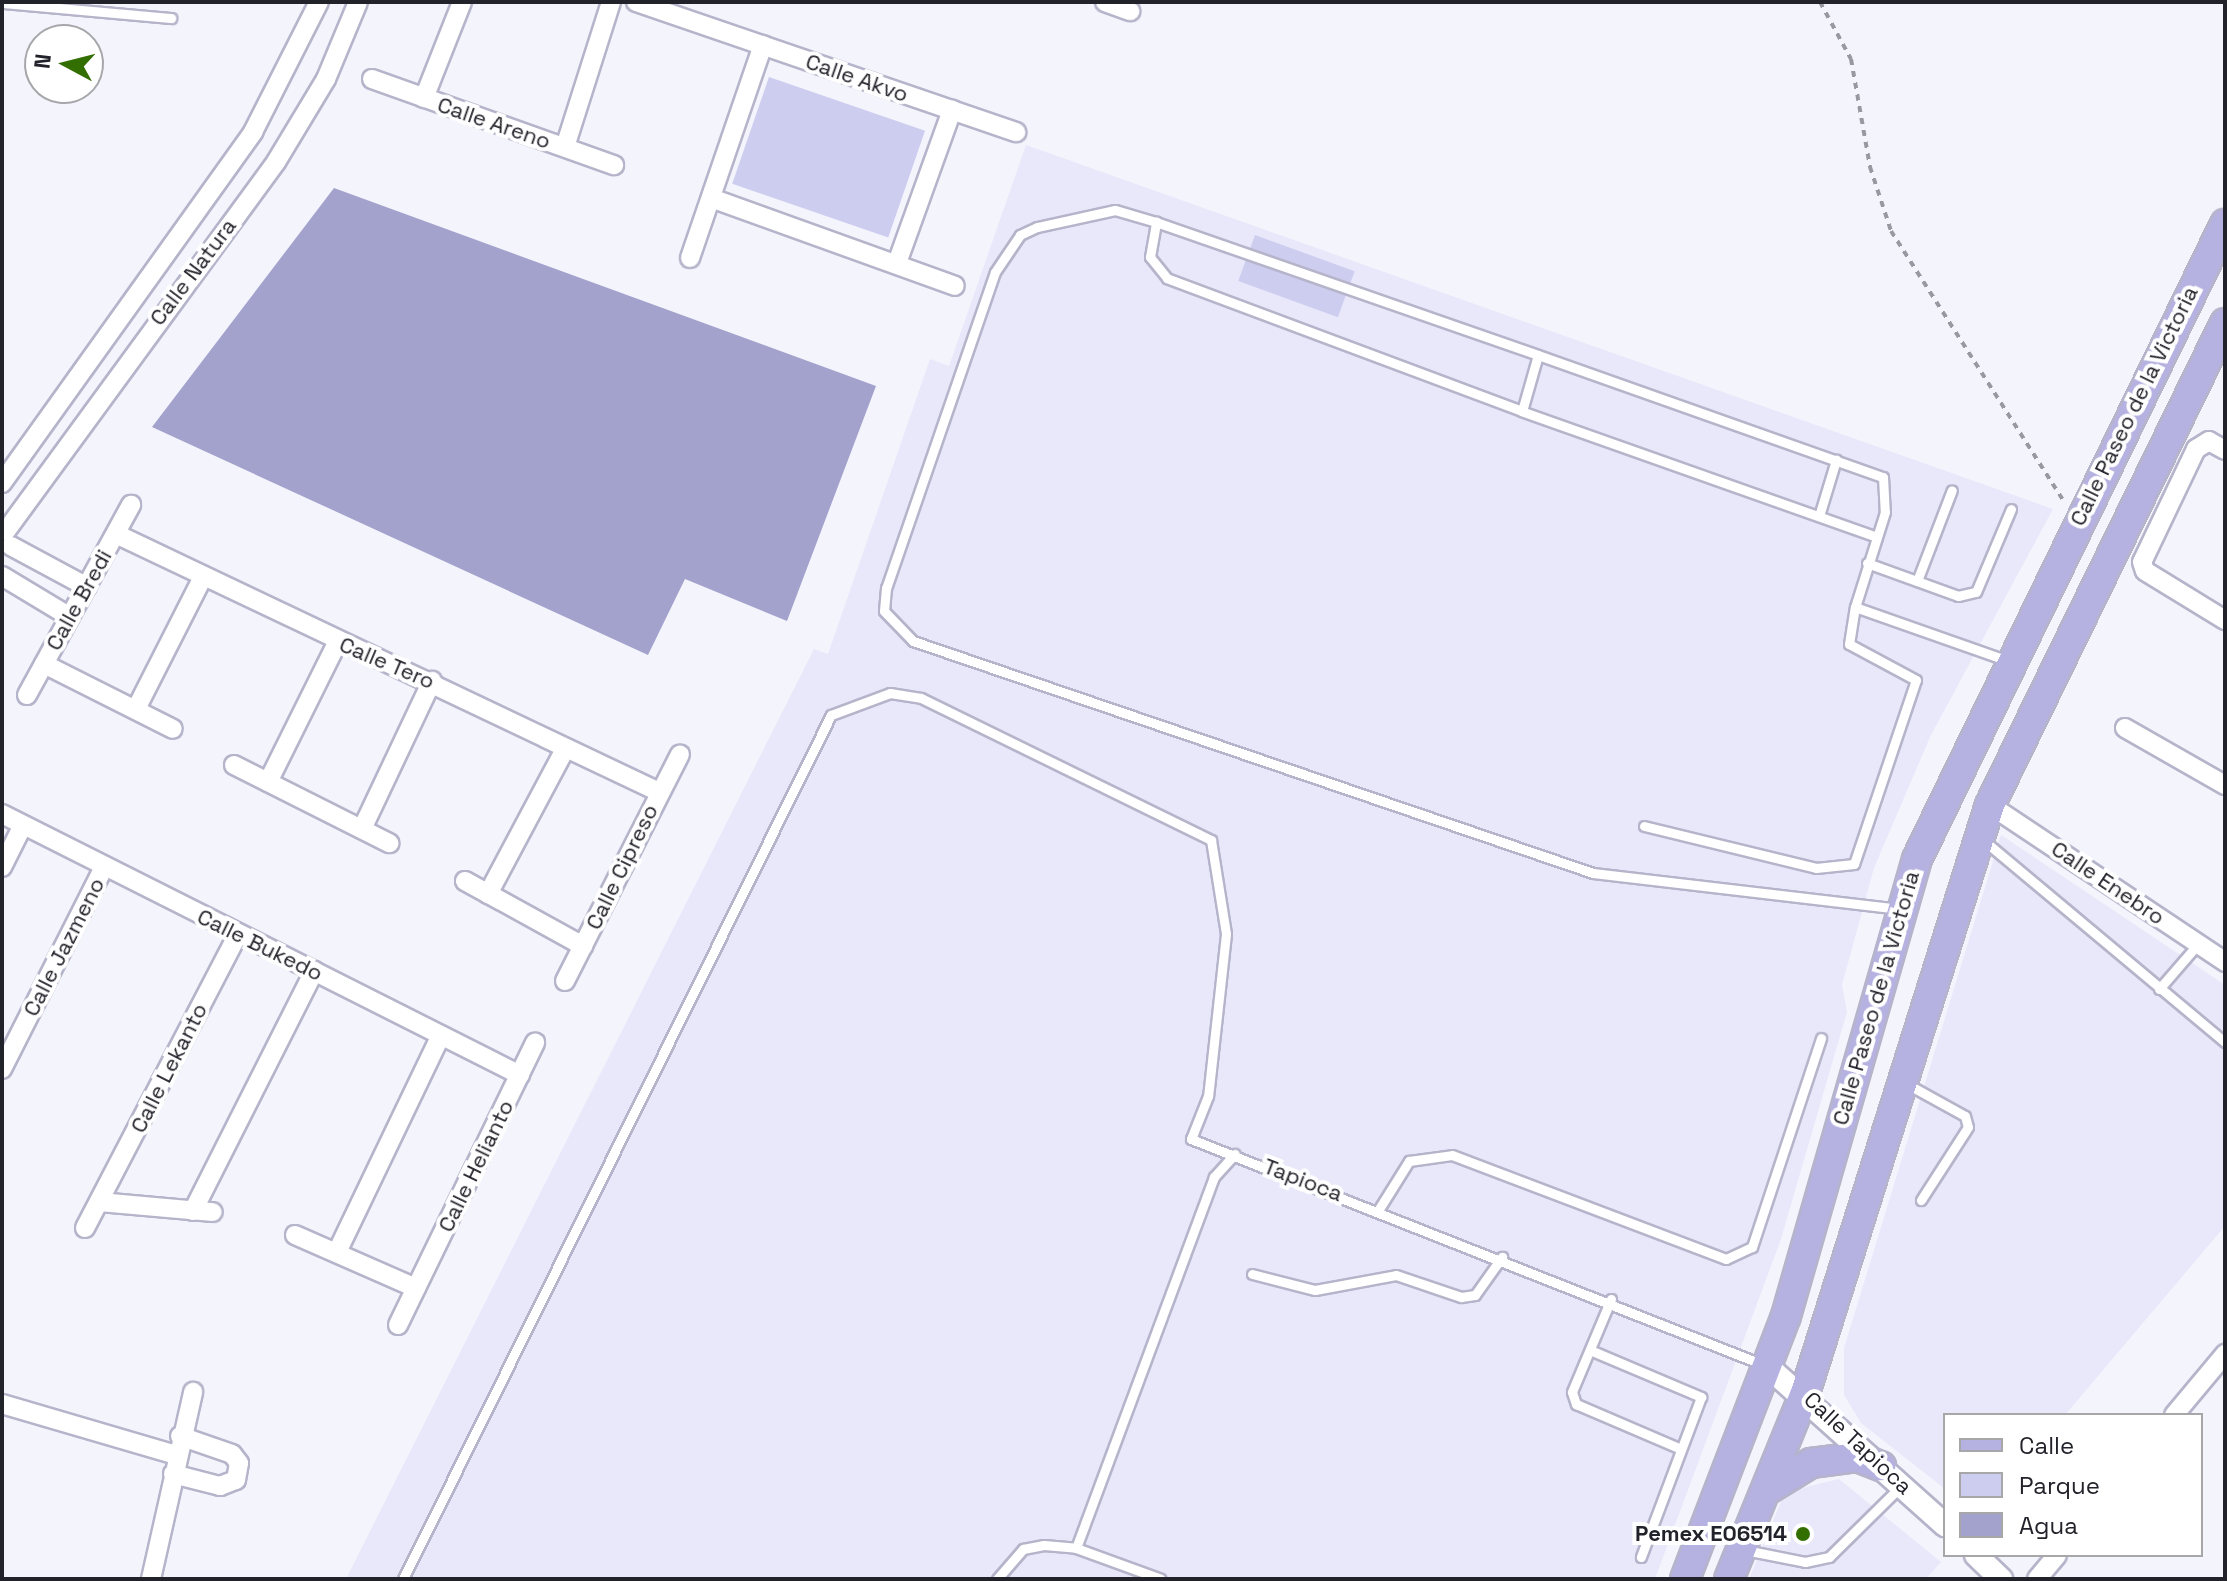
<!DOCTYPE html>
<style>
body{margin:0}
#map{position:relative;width:2227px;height:1581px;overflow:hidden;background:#f4f4fd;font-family:"Space Grotesk",sans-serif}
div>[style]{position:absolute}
.built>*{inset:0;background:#e8e8fa}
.green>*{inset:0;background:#cdcdef;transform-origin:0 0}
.water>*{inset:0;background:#a3a2cc}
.path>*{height:4px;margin-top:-2px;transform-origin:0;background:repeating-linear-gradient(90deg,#9898a1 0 6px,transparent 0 12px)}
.roads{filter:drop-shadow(2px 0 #b5b4ca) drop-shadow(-2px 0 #b5b4ca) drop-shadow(0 2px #b5b4ca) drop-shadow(0 -2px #b5b4ca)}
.service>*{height:9px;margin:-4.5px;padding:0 4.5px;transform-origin:4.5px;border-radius:4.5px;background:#fff}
.minor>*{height:18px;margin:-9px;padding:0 9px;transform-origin:9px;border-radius:9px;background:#fff}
.tertiary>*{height:22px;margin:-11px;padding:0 11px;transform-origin:11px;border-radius:11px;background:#fff}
.primary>*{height:28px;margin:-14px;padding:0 14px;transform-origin:14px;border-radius:14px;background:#b5b1e0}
.dots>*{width:22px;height:22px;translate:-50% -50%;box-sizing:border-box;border:4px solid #fff;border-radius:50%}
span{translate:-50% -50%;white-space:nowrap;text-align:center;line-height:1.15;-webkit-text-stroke:8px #fff;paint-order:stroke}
.street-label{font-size:22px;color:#22222a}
.poi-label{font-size:22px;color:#22222a;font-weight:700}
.right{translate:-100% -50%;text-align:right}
.frame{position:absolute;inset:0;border:4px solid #22222a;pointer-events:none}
.legend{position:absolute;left:1943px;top:1413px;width:260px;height:144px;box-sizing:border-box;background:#fff;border:2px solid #a7a7aa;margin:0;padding:10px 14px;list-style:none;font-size:24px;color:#22222a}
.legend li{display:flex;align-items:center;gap:16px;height:40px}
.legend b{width:40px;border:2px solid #a7a7aa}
.north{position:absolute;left:24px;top:24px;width:80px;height:80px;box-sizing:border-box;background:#fff;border:2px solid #a7a7aa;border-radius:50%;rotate:277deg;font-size:22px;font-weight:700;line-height:32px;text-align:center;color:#22222a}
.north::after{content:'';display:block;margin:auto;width:28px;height:36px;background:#326e00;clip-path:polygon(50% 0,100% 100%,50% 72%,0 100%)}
</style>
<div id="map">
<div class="built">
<div style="clip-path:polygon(1026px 145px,2053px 509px,1931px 735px,1874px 868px,1842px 985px,1847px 1012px,1781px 1239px,1655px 1579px,346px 1579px,814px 649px,828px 654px,930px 359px,949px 366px)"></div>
<div style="clip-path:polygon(2001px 835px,2225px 985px,2225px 1226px,2065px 1415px,1945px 1415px,1945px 1489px,1861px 1423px,1844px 1395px,1844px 1348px)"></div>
<div style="clip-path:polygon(1839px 1479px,1941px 1562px,1926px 1579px,1749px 1579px,1785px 1492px)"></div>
</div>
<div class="green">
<div style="left:769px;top:77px;width:165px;height:113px;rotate:19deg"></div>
<div style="left:1255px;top:235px;width:106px;height:49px;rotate:20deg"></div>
</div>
<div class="water">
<div style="clip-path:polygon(334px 188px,876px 386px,787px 621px,685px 579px,648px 655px,152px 427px)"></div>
</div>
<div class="path">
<div style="left:1820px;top:2px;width:65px;rotate:61.5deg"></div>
<div style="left:1851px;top:59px;width:110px;rotate:80deg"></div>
<div style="left:1870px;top:167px;width:67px;rotate:71.8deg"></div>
<div style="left:1891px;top:231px;width:322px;rotate:57.4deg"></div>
</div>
<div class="roads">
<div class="service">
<div style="left:2px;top:3px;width:170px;rotate:5.1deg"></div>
<div style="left:1156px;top:222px;width:404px;rotate:19.2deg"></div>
<div style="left:1522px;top:411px;width:379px;rotate:-159.5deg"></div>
<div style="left:1167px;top:278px;width:27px;rotate:-129deg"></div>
<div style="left:1150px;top:257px;width:36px;rotate:-80deg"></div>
<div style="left:1156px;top:222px;width:43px;rotate:-163.7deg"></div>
<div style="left:1115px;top:210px;width:80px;rotate:167.7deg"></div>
<div style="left:1037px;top:227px;width:19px;rotate:155deg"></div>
<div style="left:1020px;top:235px;width:45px;rotate:124deg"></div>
<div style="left:995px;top:272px;width:334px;rotate:109deg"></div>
<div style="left:886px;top:588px;width:23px;rotate:95deg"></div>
<div style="left:884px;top:611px;width:42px;rotate:46deg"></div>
<div style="left:913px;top:641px;width:718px;rotate:18.84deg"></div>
<div style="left:1593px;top:873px;width:307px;rotate:6.7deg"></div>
<div style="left:1819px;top:516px;width:59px;rotate:-73.1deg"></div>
<div style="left:1877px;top:537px;width:377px;rotate:-160.5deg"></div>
<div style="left:1522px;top:411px;width:58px;rotate:-74.1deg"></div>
<div style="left:1538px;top:355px;width:366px;rotate:19.5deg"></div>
<div style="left:1883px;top:477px;width:35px;rotate:87deg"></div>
<div style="left:1885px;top:512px;width:100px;rotate:107.5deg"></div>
<div style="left:1855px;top:607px;width:162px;rotate:19.4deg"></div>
<div style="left:1867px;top:563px;width:97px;rotate:19.9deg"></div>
<div style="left:1958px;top:596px;width:18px;rotate:-13deg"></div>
<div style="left:1976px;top:592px;width:90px;rotate:-67.1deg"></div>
<div style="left:1917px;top:581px;width:97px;rotate:-69deg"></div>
<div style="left:1644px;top:826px;width:177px;rotate:13.7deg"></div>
<div style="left:1816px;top:868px;width:38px;rotate:-6deg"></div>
<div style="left:1854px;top:864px;width:194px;rotate:-71.4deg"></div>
<div style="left:1916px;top:680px;width:76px;rotate:-151.8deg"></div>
<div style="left:1849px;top:644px;width:37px;rotate:-81deg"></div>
<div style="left:1982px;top:839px;width:317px;rotate:39.9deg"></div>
<div style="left:2159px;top:989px;width:60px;rotate:-49.1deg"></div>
<div style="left:1907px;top:1084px;width:66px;rotate:28.9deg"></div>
<div style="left:1965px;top:1116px;width:11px;rotate:75deg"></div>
<div style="left:1968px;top:1127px;width:87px;rotate:122.8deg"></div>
<div style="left:1379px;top:1209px;width:57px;rotate:-58deg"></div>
<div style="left:1409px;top:1161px;width:43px;rotate:-7.9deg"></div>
<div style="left:1452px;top:1155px;width:293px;rotate:20.8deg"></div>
<div style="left:1726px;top:1259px;width:29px;rotate:-25deg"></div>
<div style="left:1752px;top:1247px;width:220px;rotate:-71.7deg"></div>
<div style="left:1252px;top:1274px;width:65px;rotate:14.3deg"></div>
<div style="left:1315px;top:1290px;width:82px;rotate:-10.5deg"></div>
<div style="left:1396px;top:1275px;width:69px;rotate:18.7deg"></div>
<div style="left:1461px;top:1297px;width:14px;rotate:-8deg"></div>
<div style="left:1475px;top:1295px;width:47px;rotate:-54.6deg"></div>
<div style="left:1611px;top:1299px;width:101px;rotate:112.8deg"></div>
<div style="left:1572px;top:1392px;width:13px;rotate:72deg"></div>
<div style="left:1576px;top:1404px;width:114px;rotate:23.2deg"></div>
<div style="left:1590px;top:1350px;width:121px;rotate:22.9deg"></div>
<div style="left:1701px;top:1397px;width:171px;rotate:110.6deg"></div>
<div style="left:1076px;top:1548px;width:396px;rotate:-69.6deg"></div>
<div style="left:1214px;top:1177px;width:31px;rotate:-48deg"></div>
<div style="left:1745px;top:1550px;width:61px;rotate:11.3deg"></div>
<div style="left:1805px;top:1562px;width:25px;rotate:-12deg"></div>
<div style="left:1829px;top:1557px;width:100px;rotate:-44.6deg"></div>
<div style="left:403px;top:1579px;width:964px;rotate:-63.65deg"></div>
<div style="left:831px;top:715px;width:63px;rotate:-20.4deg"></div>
<div style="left:890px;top:693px;width:31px;rotate:9deg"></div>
<div style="left:921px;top:698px;width:323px;rotate:26.1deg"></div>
<div style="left:1211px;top:840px;width:95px;rotate:80.9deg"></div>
<div style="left:1226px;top:934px;width:163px;rotate:96.3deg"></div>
<div style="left:1208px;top:1096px;width:46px;rotate:111.6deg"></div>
<div style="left:1191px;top:1139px;width:616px;rotate:21.53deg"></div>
<div style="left:997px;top:1579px;width:40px;rotate:-49deg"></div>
<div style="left:1023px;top:1549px;width:21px;rotate:-11deg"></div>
<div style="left:1044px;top:1545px;width:32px;rotate:5deg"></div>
<div style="left:1076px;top:1548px;width:90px;rotate:20deg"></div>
</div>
<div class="minor">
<div style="left:636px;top:2px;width:402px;rotate:18.9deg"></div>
<div style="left:1105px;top:2px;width:27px;rotate:20deg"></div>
<div style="left:372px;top:79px;width:257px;rotate:19.6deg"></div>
<div style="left:424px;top:98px;width:103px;rotate:-68.4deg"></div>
<div style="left:565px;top:147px;width:152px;rotate:-72.4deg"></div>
<div style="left:711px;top:198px;width:259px;rotate:19.8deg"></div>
<div style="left:690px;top:258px;width:225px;rotate:-71.1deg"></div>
<div style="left:897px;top:263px;width:163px;rotate:-70.2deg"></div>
<div style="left:2225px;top:450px;width:18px;rotate:-151deg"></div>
<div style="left:2209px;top:441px;width:15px;rotate:148deg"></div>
<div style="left:2196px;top:449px;width:125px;rotate:115.5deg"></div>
<div style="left:2142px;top:562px;width:9px;rotate:72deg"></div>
<div style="left:2145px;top:571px;width:94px;rotate:31.5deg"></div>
<div style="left:2px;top:483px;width:432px;rotate:-54.4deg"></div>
<div style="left:253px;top:132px;width:146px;rotate:-63.1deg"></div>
<div style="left:6px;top:531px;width:457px;rotate:-53.8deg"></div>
<div style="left:276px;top:162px;width:97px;rotate:-58.9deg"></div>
<div style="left:326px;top:79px;width:83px;rotate:-67.4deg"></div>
<div style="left:116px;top:534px;width:601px;rotate:25.41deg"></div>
<div style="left:11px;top:546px;width:86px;rotate:28.3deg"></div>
<div style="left:2px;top:576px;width:79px;rotate:31.1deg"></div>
<div style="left:44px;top:664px;width:144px;rotate:26.7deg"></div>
<div style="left:27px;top:695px;width:217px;rotate:-61.3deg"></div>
<div style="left:136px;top:709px;width:148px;rotate:-63.1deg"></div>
<div style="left:2125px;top:728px;width:115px;rotate:29.7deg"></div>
<div style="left:234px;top:765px;width:174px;rotate:26.7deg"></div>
<div style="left:268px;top:782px;width:155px;rotate:-63.6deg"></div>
<div style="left:1990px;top:805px;width:283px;rotate:33.7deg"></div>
<div style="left:2px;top:814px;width:580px;rotate:26.74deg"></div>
<div style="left:362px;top:829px;width:164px;rotate:-64.7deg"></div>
<div style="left:2px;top:867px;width:47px;rotate:-63.4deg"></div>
<div style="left:465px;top:881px;width:135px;rotate:28.8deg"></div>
<div style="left:488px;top:894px;width:164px;rotate:-62deg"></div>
<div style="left:565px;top:981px;width:254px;rotate:-63.1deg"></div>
<div style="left:2px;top:1069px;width:226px;rotate:-63.2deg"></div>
<div style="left:100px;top:1202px;width:113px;rotate:5.1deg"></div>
<div style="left:193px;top:1211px;width:269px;rotate:-63.2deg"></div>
<div style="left:85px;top:1228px;width:331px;rotate:-62.5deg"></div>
<div style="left:295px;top:1235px;width:132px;rotate:23.7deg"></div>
<div style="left:338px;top:1250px;width:238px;rotate:-64.4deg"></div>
<div style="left:398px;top:1325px;width:314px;rotate:-64.1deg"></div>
<div style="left:2px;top:1404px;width:181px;rotate:16.3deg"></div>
<div style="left:2174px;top:1415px;width:80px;rotate:-50.1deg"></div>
<div style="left:173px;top:1474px;width:49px;rotate:14.3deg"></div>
<div style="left:220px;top:1486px;width:17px;rotate:-21deg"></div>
<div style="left:236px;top:1480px;width:17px;rotate:-80deg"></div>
<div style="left:239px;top:1463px;width:11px;rotate:-128deg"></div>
<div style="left:232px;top:1454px;width:55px;rotate:-160.9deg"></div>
<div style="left:151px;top:1579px;width:192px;rotate:-77.3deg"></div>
<div style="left:2037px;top:1579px;width:31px;rotate:-50deg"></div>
</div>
<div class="tertiary">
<div style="left:1767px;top:1366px;width:239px;rotate:41.8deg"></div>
<div style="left:1976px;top:1555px;width:35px;rotate:44deg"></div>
</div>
<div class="primary">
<div style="left:1767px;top:1490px;width:52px;rotate:-31.5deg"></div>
<div style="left:1811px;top:1463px;width:46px;rotate:-7.4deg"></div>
<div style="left:1857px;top:1457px;width:26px;rotate:21deg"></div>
<div style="left:1685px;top:1579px;width:282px;rotate:-69deg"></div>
<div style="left:1786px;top:1316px;width:475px;rotate:-74deg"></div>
<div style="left:1917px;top:859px;width:706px;rotate:-64.12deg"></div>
<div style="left:1729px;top:1579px;width:201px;rotate:-67.8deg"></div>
<div style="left:1805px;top:1393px;width:616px;rotate:-72.54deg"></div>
<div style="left:1990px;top:805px;width:536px;rotate:-64.01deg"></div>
</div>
</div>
<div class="dots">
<div style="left:1803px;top:1534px;background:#326e00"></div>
</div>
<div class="street-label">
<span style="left:857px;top:78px;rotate:19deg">Calle Akvo</span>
<span style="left:494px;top:123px;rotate:19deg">Calle Areno</span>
<span style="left:193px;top:272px;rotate:-53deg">Calle Natura</span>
<span style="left:2134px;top:406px;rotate:-64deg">Calle Paseo de la Victoria</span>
<span style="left:79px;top:600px;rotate:-61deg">Calle Bredi</span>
<span style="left:387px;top:663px;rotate:23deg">Calle Tero</span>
<span style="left:622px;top:867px;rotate:-64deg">Calle Cipreso</span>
<span style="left:2108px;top:883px;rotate:34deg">Calle Enebro</span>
<span style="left:260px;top:945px;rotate:26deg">Calle Bukedo</span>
<span style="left:64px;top:947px;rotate:-63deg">Calle Jazmeno</span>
<span style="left:1876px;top:998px;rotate:-74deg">Calle Paseo de la Victoria</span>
<span style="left:169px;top:1068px;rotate:-63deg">Calle Lekanto</span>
<span style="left:476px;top:1166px;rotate:-64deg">Calle Helianto</span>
<span style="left:1303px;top:1180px;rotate:21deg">Tapioca</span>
<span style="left:1858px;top:1443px;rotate:43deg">Calle Tapioca</span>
</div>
<div class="poi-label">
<span class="right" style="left:1787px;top:1534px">Pemex E06514</span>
</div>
<div class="frame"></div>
<ul class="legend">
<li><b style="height:10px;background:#b5b1e0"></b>Calle</li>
<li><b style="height:22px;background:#cdcdef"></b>Parque</li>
<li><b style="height:22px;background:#a3a2cc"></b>Agua</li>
</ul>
<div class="north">N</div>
</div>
